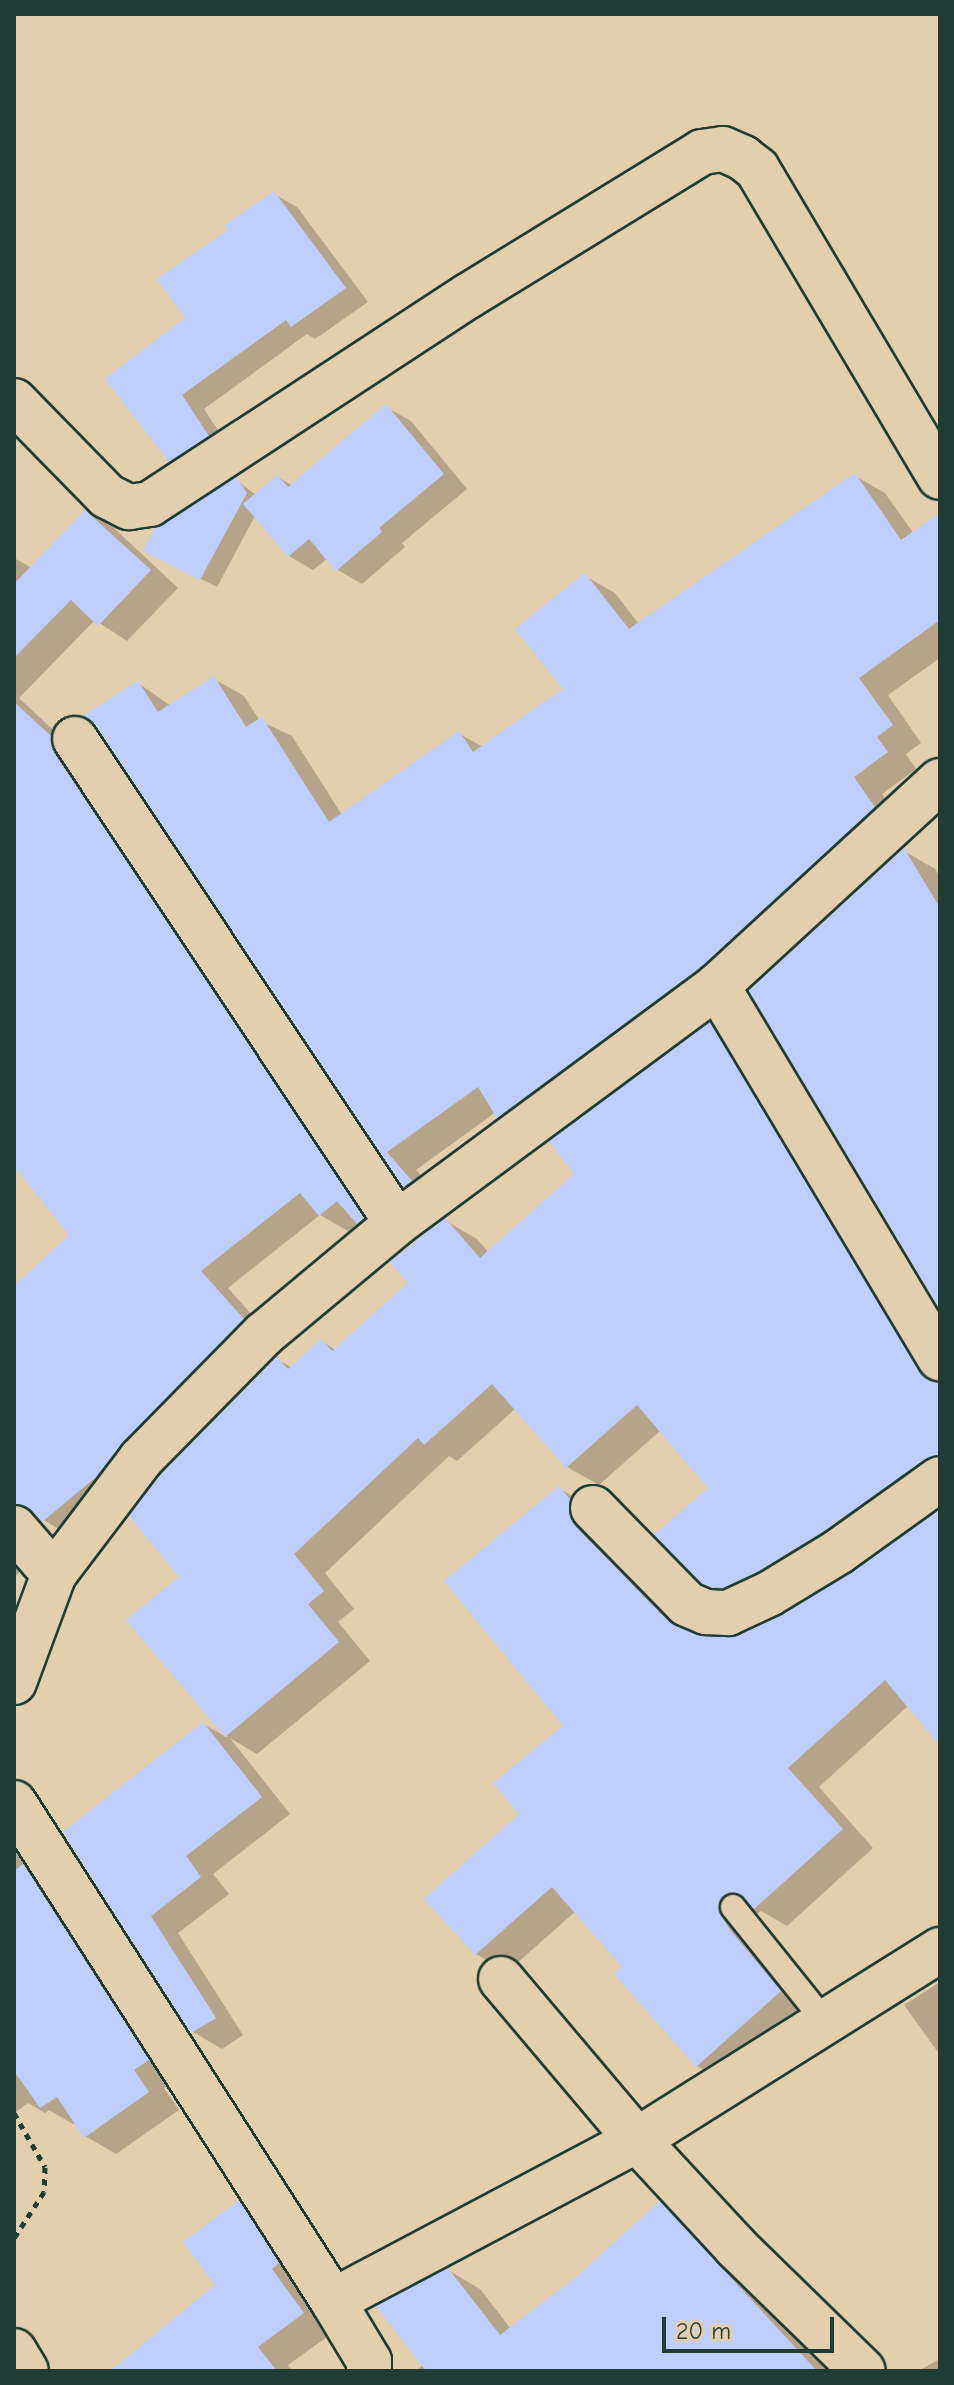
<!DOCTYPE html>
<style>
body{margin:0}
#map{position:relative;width:954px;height:2385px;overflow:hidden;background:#e3cead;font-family:"Comic Neue",sans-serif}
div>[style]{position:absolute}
.shadow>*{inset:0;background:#0003}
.building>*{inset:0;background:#becfff}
.path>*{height:5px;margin-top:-2.5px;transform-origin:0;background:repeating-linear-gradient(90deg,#1f3d34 0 6px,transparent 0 12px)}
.roads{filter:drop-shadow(2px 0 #1f3d34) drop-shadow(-2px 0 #1f3d34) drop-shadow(0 2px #1f3d34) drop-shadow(0 -2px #1f3d34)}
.lane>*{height:24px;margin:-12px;padding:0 12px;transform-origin:12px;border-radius:12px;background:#e3cead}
.street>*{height:44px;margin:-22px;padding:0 22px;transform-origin:22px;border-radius:22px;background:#e3cead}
span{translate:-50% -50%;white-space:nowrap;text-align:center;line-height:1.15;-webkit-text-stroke:6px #e3cead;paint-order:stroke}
.frame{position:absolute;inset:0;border:16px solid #1f3d34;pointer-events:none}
.scale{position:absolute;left:662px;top:2317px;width:172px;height:36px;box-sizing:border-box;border:4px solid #1f3d34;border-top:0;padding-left:10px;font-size:24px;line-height:28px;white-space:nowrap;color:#1f3d34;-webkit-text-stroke:6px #e3cead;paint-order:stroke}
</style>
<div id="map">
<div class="shadow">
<div style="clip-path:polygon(274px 194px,297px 207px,368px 302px,315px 339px,307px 334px,204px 409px,231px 450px,193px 474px,170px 460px,188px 319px,230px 231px)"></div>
<div style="clip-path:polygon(386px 407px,411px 421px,467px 489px,402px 543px,405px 547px,362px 584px,338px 570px,328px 558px,313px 570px,289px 556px,255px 516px,217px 587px,161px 559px,236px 480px,256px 495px,278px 477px,293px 486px)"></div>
<div style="clip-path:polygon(855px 476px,885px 493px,914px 534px,940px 515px,940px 658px,888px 695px,921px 743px,906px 754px,916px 769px,882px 794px,904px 825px,528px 1133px,496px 1112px,416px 1170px,441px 1198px,435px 1203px,405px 1186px,138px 683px,171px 706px,214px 679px,244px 696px,260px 721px,292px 736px,342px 815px,460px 734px,483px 747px,566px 690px,585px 576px,615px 593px,639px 624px)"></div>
<div style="clip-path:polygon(86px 512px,114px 528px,178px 588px,127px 641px,95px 620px,19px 698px,79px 754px,387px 1239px,359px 1223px,348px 1231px,320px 1215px,228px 1288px,271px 1336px,72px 1537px,42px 1519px,26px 1525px,27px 1566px,14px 1577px,14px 1289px,72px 1235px,14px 1163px,14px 558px,32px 568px)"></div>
<div style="clip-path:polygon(904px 851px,935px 869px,940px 877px,940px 1305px)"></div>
<div style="clip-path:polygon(710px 1025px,741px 1043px,940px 1375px,940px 1489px,735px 1600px,703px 1581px,711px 1488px,661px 1430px,599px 1485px,567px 1467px,516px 1408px,457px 1461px,449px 1456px,325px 1573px,354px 1609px,338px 1622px,370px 1661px,257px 1754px,230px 1738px,290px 1814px,213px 1874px,229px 1894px,178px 1933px,243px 2035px,222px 2049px,193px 2032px,65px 1833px,203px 1724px,228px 1738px,129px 1621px,182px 1578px,277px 1359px,292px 1368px,321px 1341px,336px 1350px,411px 1283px,446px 1221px,477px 1239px,489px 1253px,577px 1174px)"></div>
<div style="clip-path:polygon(560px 1489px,591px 1507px,606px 1546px,693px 1634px,704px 1639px,738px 1638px,783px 1617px,852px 1575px,940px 1512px,940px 1743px,909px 1705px,819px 1787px,873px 1848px,787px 1926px,761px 1911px,750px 1919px,811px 2010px,729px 2084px,697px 2066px,625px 1967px,576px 1911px,507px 1972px,476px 1954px,521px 1815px,565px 1727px)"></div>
<div style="clip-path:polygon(14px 1840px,179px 2078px,164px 2088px,179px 2110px,116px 2154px,85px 2136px,76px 2122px,73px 2124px,49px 2110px,45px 2113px,28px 2103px,14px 2113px)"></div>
<div style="clip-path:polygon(940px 1982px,940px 2055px,904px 2005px)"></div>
<div style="clip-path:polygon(239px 2203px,270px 2221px,334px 2332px,288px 2365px,293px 2371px,111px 2371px,218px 2285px)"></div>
<div style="clip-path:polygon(660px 2204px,691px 2222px,829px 2371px,416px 2371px,424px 2364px,448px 2270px,480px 2289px,511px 2329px,574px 2281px)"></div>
<div style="clip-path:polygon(940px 2359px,940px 2371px,918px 2371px)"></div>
</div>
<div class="building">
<div style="clip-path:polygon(274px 191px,346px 288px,291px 327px,286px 320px,182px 395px,209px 436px,169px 462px,105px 379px,185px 318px,157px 279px,228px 230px,224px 226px)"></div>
<div style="clip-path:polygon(386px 404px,444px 474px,379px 528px,382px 532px,336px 571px,309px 539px,288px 557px,243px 504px,277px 475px,288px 487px)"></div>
<div style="clip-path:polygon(855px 473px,901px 540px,940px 513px,940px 620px,859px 678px,893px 725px,877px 737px,888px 752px,854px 777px,875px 807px,701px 967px,497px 1118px,478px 1087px,387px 1152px,412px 1181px,403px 1187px,96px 725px,83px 716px,138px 681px,158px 712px,214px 676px,246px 727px,262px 717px,329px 822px,459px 731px,473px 752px,563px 689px,515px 629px,585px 573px,629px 629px)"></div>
<div style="clip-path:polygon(236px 477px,247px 493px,200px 580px,143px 551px,155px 528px)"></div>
<div style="clip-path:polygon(85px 510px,151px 570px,98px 626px,71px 600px,14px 658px,14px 584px)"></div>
<div style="clip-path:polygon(14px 702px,51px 736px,54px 753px,364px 1218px,357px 1224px,337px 1201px,319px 1216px,300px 1193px,201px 1271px,244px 1319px,123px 1442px,96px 1477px,42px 1522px,23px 1505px,14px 1504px,14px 1286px,69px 1235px,14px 1166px)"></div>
<div style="clip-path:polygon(904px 848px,940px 908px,940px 1309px,749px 991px)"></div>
<div style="clip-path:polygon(710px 1022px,919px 1371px,927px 1379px,940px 1383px,940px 1454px,925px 1459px,824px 1531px,757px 1572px,723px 1588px,712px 1587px,701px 1583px,654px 1535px,708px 1488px,637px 1405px,566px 1468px,492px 1384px,424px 1445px,418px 1438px,294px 1554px,324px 1591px,308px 1604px,339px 1642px,225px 1737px,126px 1620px,179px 1577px,129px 1516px,160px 1475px,277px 1357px,288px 1369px,321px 1339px,332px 1351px,408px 1283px,390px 1262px,445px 1218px,480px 1258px,574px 1174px,549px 1141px)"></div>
<div style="clip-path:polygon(559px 1486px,570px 1499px,569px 1513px,575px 1526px,669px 1622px,705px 1637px,738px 1636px,782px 1615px,852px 1572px,940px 1510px,940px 1746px,885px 1680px,788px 1768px,843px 1829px,754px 1909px,738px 1893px,730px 1892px,719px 1901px,718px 1910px,730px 1930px,781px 1991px,696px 2067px,614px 1974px,622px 1967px,552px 1887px,475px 1955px,424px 1899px,519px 1814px,493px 1783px,563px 1726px,444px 1581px)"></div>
<div style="clip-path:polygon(203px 1722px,262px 1797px,186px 1856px,201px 1877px,151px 1916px,216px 2018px,191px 2033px,63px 1832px)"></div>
<div style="clip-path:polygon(23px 1864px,149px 2060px,134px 2070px,149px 2092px,84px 2138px,57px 2097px,40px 2108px,14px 2071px,14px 1871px)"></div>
<div style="clip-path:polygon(239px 2200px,279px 2263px,272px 2269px,304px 2313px,258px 2347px,277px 2371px,110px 2371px,215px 2285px,183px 2242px)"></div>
<div style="clip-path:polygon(660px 2201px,817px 2371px,426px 2371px,376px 2306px,448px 2268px,500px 2335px,573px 2280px)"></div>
</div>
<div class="path">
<div style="left:14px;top:2113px;width:62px;rotate:60.1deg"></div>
<div style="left:45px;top:2167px;width:25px;rotate:92deg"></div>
<div style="left:44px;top:2192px;width:55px;rotate:123.1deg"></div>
</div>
<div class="roads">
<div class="lane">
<div style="left:733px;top:1907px;width:147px;rotate:51.3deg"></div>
</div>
<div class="street">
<div style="left:14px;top:401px;width:133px;rotate:45.6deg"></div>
<div style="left:107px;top:496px;width:25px;rotate:27deg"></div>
<div style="left:129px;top:507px;width:21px;rotate:-8deg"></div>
<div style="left:150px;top:504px;width:380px;rotate:-33.2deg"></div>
<div style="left:468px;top:296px;width:275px;rotate:-31.6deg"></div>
<div style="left:702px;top:152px;width:21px;rotate:-8deg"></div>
<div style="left:723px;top:149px;width:22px;rotate:24deg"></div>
<div style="left:743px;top:158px;width:18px;rotate:38deg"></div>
<div style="left:757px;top:169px;width:358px;rotate:59.3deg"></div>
<div style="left:75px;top:739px;width:581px;rotate:56.36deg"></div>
<div style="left:717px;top:986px;width:434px;rotate:59.1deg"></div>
<div style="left:593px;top:1508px;width:134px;rotate:45.6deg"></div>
<div style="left:687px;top:1604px;width:21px;rotate:23deg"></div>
<div style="left:706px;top:1612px;width:22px;rotate:3deg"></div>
<div style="left:728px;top:1613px;width:45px;rotate:-24.9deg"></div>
<div style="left:769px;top:1594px;width:81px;rotate:-31.3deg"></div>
<div style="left:838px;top:1552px;width:125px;rotate:-35.6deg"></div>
<div style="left:14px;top:1528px;width:61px;rotate:49deg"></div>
<div style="left:14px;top:1682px;width:115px;rotate:-69.7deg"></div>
<div style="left:54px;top:1574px;width:144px;rotate:-52.9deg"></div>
<div style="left:141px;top:1459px;width:175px;rotate:-45.5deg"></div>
<div style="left:264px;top:1334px;width:173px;rotate:-39.8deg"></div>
<div style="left:397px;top:1223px;width:398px;rotate:-36.5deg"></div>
<div style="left:717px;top:986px;width:303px;rotate:-42.6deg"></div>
<div style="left:14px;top:1803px;width:591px;rotate:57.36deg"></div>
<div style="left:501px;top:1979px;width:211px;rotate:49.8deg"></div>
<div style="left:637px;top:2140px;width:146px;rotate:47.2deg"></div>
<div style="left:736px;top:2247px;width:177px;rotate:44.3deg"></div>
<div style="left:14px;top:2351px;width:23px;rotate:59deg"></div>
<div style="left:369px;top:2371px;width:10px;rotate:-90deg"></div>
<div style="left:369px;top:2361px;width:70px;rotate:-121deg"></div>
<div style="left:333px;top:2301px;width:344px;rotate:-27.9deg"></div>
<div style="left:637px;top:2140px;width:358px;rotate:-32.1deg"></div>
</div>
</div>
<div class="frame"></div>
<div class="scale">20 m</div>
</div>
